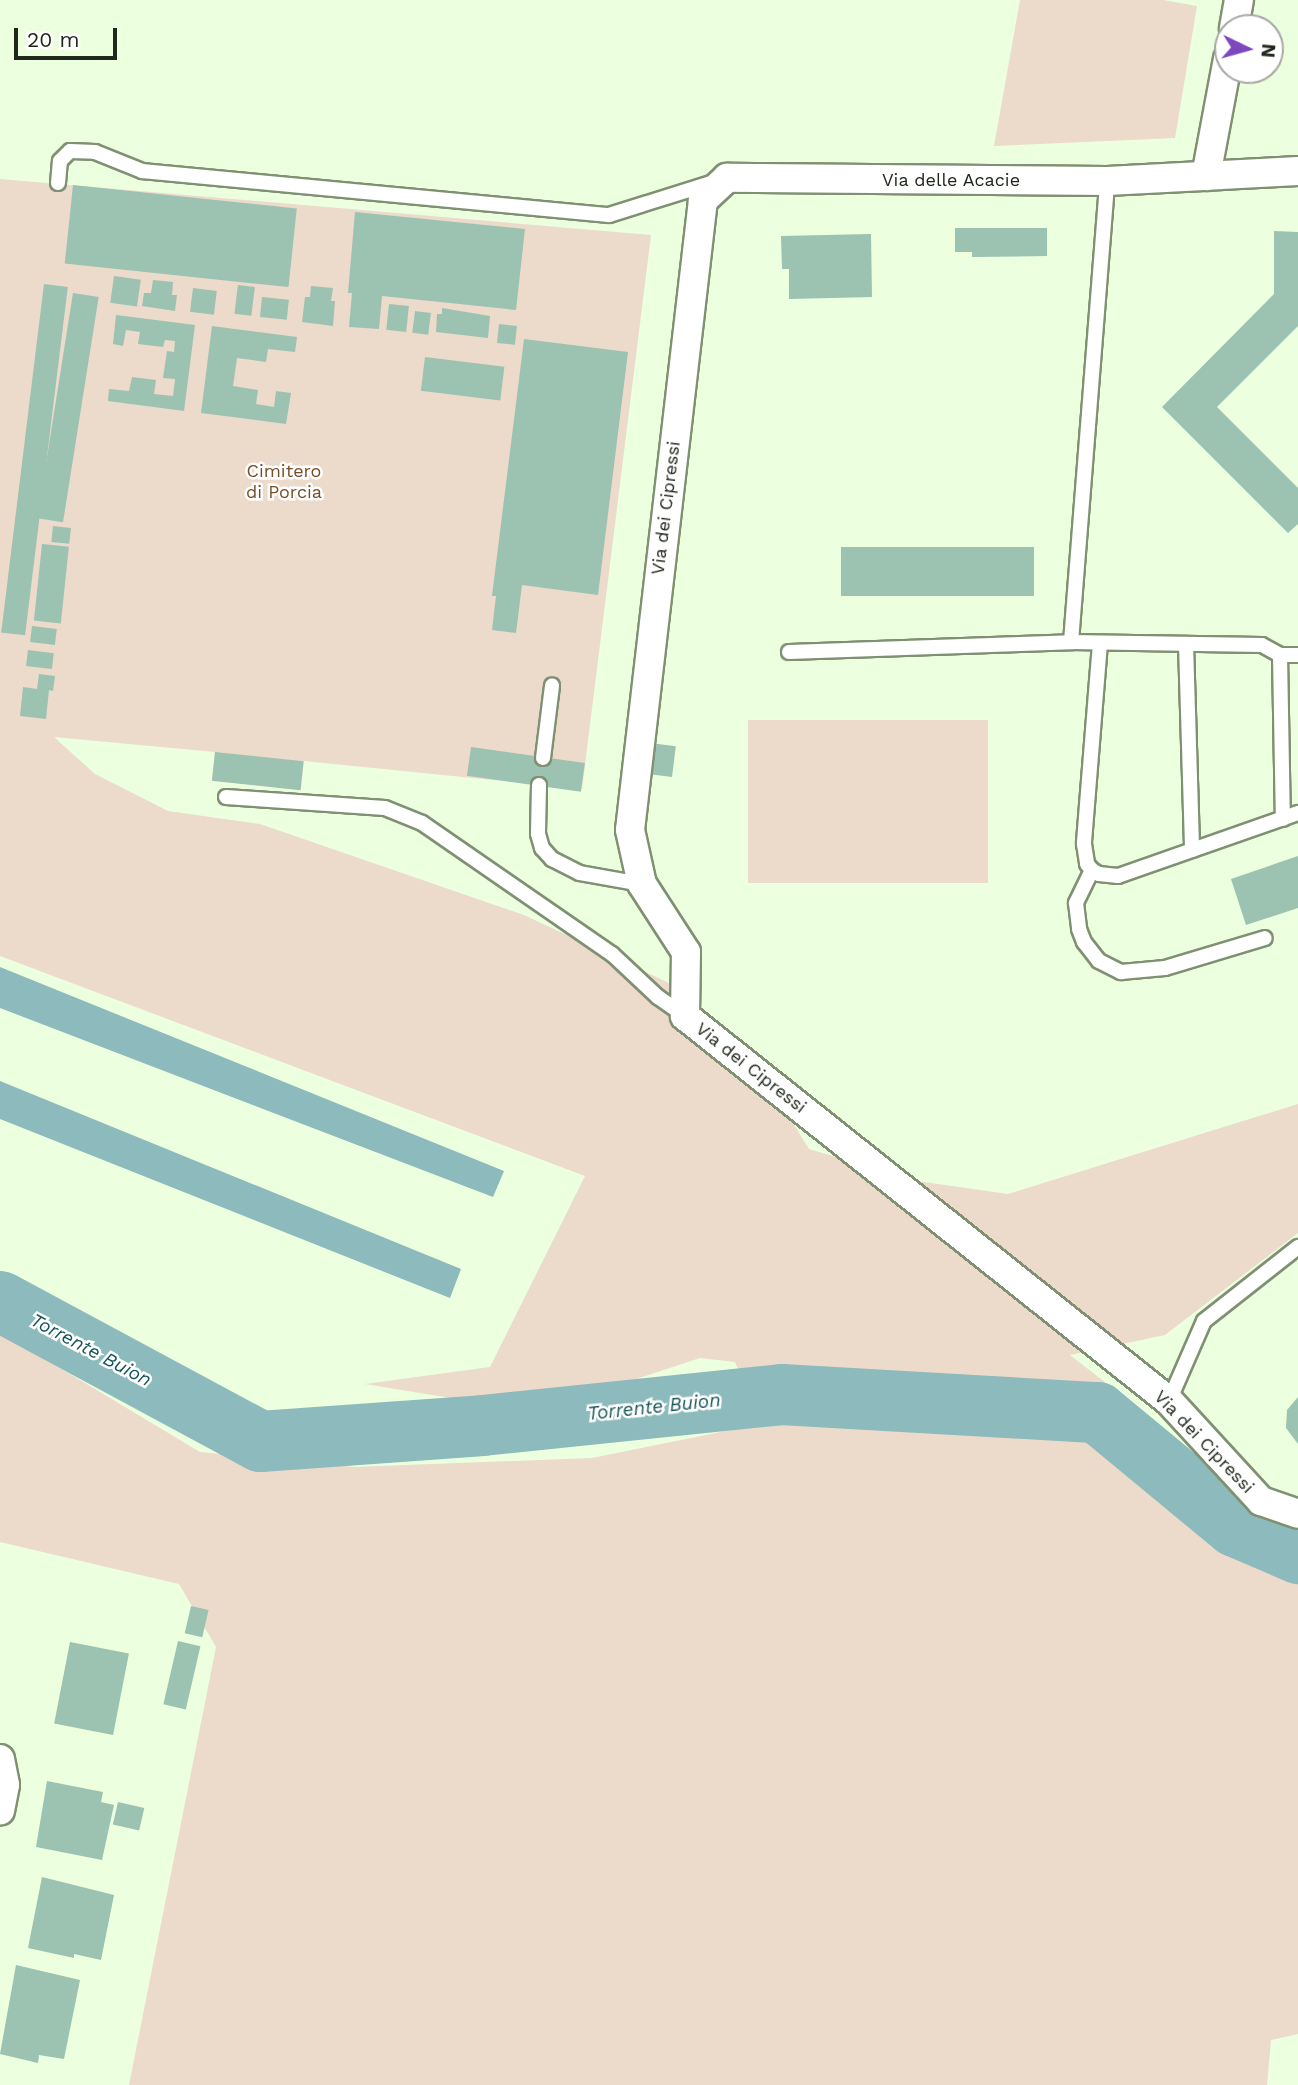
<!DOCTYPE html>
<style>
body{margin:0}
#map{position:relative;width:1298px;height:2085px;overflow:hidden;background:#ecffde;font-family:"Work Sans",sans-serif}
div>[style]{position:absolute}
.green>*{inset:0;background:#ecdacb;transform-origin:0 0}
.water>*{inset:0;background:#8dbabc}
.river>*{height:61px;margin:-30.5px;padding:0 30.5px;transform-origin:30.5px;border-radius:30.5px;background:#8dbabc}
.building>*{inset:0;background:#9cc2b1;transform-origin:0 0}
.roads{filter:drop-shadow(2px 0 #809073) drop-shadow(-2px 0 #809073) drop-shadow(0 2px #809073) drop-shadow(0 -2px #809073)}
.service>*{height:14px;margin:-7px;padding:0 7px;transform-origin:7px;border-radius:7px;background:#fff}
.minor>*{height:28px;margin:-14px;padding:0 14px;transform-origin:14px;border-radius:14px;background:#fff}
span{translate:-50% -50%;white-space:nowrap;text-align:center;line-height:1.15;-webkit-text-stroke:5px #fff;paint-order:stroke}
.street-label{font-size:18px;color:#20271b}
.park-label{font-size:18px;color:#764e26}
.water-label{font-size:19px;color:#165558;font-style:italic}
.north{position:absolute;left:1214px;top:14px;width:70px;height:70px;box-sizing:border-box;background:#fff;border:2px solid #a6a9a4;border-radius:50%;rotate:95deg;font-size:19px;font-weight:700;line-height:28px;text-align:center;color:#20271b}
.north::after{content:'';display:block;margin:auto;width:24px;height:32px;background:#7d47be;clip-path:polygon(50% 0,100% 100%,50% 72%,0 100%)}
.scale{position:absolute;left:14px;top:28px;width:103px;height:32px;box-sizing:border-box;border:4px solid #20271b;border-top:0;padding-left:9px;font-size:21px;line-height:24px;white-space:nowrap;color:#20271b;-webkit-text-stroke:5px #fff;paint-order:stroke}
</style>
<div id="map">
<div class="green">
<div style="clip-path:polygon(1020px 0,1163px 0,1197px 6px,1175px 138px,994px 146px)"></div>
<div style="clip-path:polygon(0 179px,651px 235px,582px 789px,304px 761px,301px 789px,212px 781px,215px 752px,54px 737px,95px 774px,168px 811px,260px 824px,524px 915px,667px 982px,755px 1062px,809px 1149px,917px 1181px,1008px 1194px,1298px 1104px,1298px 1233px,1165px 1335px,1070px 1355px,1124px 1397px,1261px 1523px,1298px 1540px,1298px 2034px,1271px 2040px,1267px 2085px,129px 2085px,216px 1647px,179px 1584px,0 1542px,0 1332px,200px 1452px,355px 1467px,592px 1458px,829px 1410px,900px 1379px,846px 1390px,787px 1392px,745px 1386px,735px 1362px,700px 1358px,536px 1412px,365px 1384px,490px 1367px,585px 1176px,0 956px)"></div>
<div style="left:988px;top:720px;width:163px;height:240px;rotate:90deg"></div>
</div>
<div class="water">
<div style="clip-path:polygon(0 967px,504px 1171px,493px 1197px,0 1008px)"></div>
<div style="clip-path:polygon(0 1081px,461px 1269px,450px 1298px,0 1119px)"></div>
</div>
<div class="river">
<div style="left:0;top:1301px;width:295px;rotate:28.3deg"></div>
<div style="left:260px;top:1441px;width:223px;rotate:-4.1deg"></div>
<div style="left:482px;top:1425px;width:301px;rotate:-5.9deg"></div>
<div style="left:781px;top:1394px;width:317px;rotate:3.3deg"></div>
<div style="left:1097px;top:1412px;width:179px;rotate:39.6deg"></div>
<div style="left:1235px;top:1526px;width:69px;rotate:23.2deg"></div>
</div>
<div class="building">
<div style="left:73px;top:185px;width:225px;height:79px;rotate:6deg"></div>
<div style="clip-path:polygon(355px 212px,525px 229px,516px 310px,382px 296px,379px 329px,349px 327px,352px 293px,348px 293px)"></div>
<div style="clip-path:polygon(955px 228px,1047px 228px,1047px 256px,972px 257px,972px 252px,955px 252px)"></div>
<div style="clip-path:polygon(1274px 231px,1298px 232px,1298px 326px,1217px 407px,1298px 488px,1298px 524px,1288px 533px,1162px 407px,1274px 294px)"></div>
<div style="clip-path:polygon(871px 234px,872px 297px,789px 299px,789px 269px,782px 269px,781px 236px)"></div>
<div style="left:114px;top:276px;width:27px;height:27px;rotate:8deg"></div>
<div style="clip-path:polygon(153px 280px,173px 282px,172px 295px,177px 295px,175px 311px,142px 306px,144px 293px,151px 293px)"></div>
<div style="left:44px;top:284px;width:24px;height:351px;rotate:7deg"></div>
<div style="left:238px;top:285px;width:17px;height:29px;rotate:7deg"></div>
<div style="clip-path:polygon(311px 286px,333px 288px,331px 301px,335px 301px,333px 326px,302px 322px,305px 297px,310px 297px)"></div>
<div style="left:193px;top:288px;width:24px;height:24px;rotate:7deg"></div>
<div style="left:73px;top:293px;width:26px;height:228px;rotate:9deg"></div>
<div style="left:262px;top:297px;width:27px;height:20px;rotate:6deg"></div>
<div style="left:389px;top:304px;width:20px;height:26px;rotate:6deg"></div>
<div style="clip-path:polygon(442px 308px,490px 316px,488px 338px,436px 332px,437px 314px,442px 314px)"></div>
<div style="left:415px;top:311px;width:16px;height:22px;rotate:7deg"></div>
<div style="clip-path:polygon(116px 315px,195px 325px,184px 411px,108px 401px,109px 389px,129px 391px,132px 377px,156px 380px,154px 394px,173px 396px,175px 379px,163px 378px,167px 351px,174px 352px,175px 341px,165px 340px,163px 347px,138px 344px,140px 332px,126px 330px,123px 346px,113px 344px)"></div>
<div style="left:499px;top:324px;width:18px;height:19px;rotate:6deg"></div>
<div style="clip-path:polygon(212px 326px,297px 337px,295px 352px,268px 349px,266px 362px,237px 358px,233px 386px,258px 390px,256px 404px,274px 407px,276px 391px,291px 393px,286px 424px,201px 413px)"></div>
<div style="clip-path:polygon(524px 339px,628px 352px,598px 595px,522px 585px,516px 633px,492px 630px,496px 596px,492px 596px)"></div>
<div style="left:425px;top:357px;width:80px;height:34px;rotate:7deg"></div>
<div style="left:53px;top:526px;width:18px;height:16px;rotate:6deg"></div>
<div style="left:42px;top:544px;width:27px;height:77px;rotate:6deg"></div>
<div style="left:1034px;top:547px;width:49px;height:193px;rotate:90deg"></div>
<div style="left:32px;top:626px;width:25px;height:16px;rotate:7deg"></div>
<div style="left:28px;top:650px;width:26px;height:16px;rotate:7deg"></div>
<div style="clip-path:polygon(39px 674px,55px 676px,53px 691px,49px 690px,46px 719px,20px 716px,23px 687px,37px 689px)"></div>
<div style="left:650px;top:743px;width:26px;height:31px;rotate:7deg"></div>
<div style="left:471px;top:747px;width:115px;height:29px;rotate:8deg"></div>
<div style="left:215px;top:752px;width:89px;height:29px;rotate:6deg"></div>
<div style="clip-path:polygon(1298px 856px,1298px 908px,1246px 925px,1231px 879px)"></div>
<div style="clip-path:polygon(1298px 1397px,1298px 1444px,1286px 1428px,1287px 1410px)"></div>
<div style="left:191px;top:1606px;width:18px;height:28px;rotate:13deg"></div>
<div style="left:178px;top:1641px;width:23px;height:65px;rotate:13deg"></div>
<div style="left:70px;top:1642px;width:60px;height:83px;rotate:11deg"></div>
<div style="clip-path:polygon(47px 1781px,103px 1792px,101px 1802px,114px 1805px,102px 1860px,36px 1847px)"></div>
<div style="left:118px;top:1802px;width:27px;height:23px;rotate:13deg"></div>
<div style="clip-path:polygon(42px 1877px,114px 1895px,101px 1960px,74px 1954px,74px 1958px,28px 1948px)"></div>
<div style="clip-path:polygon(16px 1965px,80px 1980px,64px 2059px,39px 2055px,38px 2063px,0 2054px)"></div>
</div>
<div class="roads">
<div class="service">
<div style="left:58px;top:183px;width:22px;rotate:-85deg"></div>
<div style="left:60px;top:161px;width:14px;rotate:-45deg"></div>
<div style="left:70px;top:151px;width:25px;rotate:2deg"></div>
<div style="left:95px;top:152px;width:51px;rotate:22deg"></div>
<div style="left:142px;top:171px;width:469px;rotate:5.4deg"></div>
<div style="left:609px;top:215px;width:107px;rotate:-17.4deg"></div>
<div style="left:1071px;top:642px;width:191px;rotate:0.9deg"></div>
<div style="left:1262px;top:645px;width:21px;rotate:29deg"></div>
<div style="left:1280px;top:655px;width:18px"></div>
<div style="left:1100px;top:643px;width:202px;rotate:94.6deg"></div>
<div style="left:1084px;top:844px;width:20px;rotate:81deg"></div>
<div style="left:1087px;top:864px;width:8px;rotate:50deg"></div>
<div style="left:1092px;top:870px;width:8px;rotate:30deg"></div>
<div style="left:1099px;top:874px;width:19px;rotate:6deg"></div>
<div style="left:1118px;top:876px;width:191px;rotate:-19.3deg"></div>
<div style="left:1186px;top:644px;width:206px;rotate:88.3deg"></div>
<div style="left:789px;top:652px;width:282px;rotate:-2deg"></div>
<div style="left:1071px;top:642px;width:462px;rotate:-85.5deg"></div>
<div style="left:1280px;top:655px;width:164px;rotate:89deg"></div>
<div style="left:543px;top:758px;width:73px;rotate:-82.9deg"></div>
<div style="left:539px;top:785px;width:49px;rotate:91.2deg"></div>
<div style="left:538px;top:834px;width:15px;rotate:74deg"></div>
<div style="left:542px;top:848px;width:15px;rotate:48deg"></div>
<div style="left:552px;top:859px;width:31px;rotate:27deg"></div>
<div style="left:580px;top:873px;width:63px;rotate:10.1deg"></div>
<div style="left:226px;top:797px;width:159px;rotate:4deg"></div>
<div style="left:385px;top:808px;width:40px;rotate:22deg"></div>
<div style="left:422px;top:823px;width:231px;rotate:34.6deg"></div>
<div style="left:612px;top:954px;width:63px;rotate:43.1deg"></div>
<div style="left:658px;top:997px;width:33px;rotate:35deg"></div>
<div style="left:1092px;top:870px;width:37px;rotate:116deg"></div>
<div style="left:1076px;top:903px;width:26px;rotate:83deg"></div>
<div style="left:1079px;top:929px;width:14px;rotate:69deg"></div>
<div style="left:1084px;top:942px;width:24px;rotate:52deg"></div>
<div style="left:1099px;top:961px;width:25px;rotate:27deg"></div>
<div style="left:1121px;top:972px;width:44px;rotate:-5.2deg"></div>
<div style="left:1165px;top:968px;width:104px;rotate:-16.7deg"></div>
<div style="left:1169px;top:1401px;width:87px;rotate:-66.4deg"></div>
<div style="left:1204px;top:1321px;width:120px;rotate:-38.2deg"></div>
</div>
<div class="minor">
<div style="left:1234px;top:28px;width:28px;rotate:-80deg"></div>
<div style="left:1298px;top:171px;width:191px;rotate:177deg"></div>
<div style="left:1107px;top:181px;width:380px;rotate:-179.5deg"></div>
<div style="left:727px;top:178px;width:33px;rotate:137deg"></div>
<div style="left:703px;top:200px;width:634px;rotate:96.61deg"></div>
<div style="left:630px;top:830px;width:55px;rotate:77.5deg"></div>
<div style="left:642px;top:884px;width:81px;rotate:57.1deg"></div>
<div style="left:686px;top:952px;width:64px;rotate:90.9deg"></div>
<div style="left:685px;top:1016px;width:618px;rotate:38.5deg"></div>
<div style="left:1169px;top:1401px;width:136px;rotate:47.4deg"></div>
<div style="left:1261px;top:1501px;width:39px;rotate:19deg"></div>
<div style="left:1206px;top:176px;width:119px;rotate:-79.4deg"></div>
<div style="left:0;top:1759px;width:26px;rotate:79deg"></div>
<div style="left:5px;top:1785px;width:26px;rotate:101deg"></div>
</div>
</div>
<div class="street-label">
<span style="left:951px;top:180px">Via delle Acacie</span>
<span style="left:666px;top:508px;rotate:-83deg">Via dei Cipressi</span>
<span style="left:751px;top:1068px;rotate:38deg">Via dei Cipressi</span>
<span style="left:1204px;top:1442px;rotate:46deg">Via dei Cipressi</span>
</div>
<div class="park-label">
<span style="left:284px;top:482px">Cimitero<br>di Porcia</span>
</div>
<div class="water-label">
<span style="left:91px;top:1350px;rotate:28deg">Torrente Buion</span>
<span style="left:654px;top:1407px;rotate:-6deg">Torrente Buion</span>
</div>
<div class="north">N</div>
<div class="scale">20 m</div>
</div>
